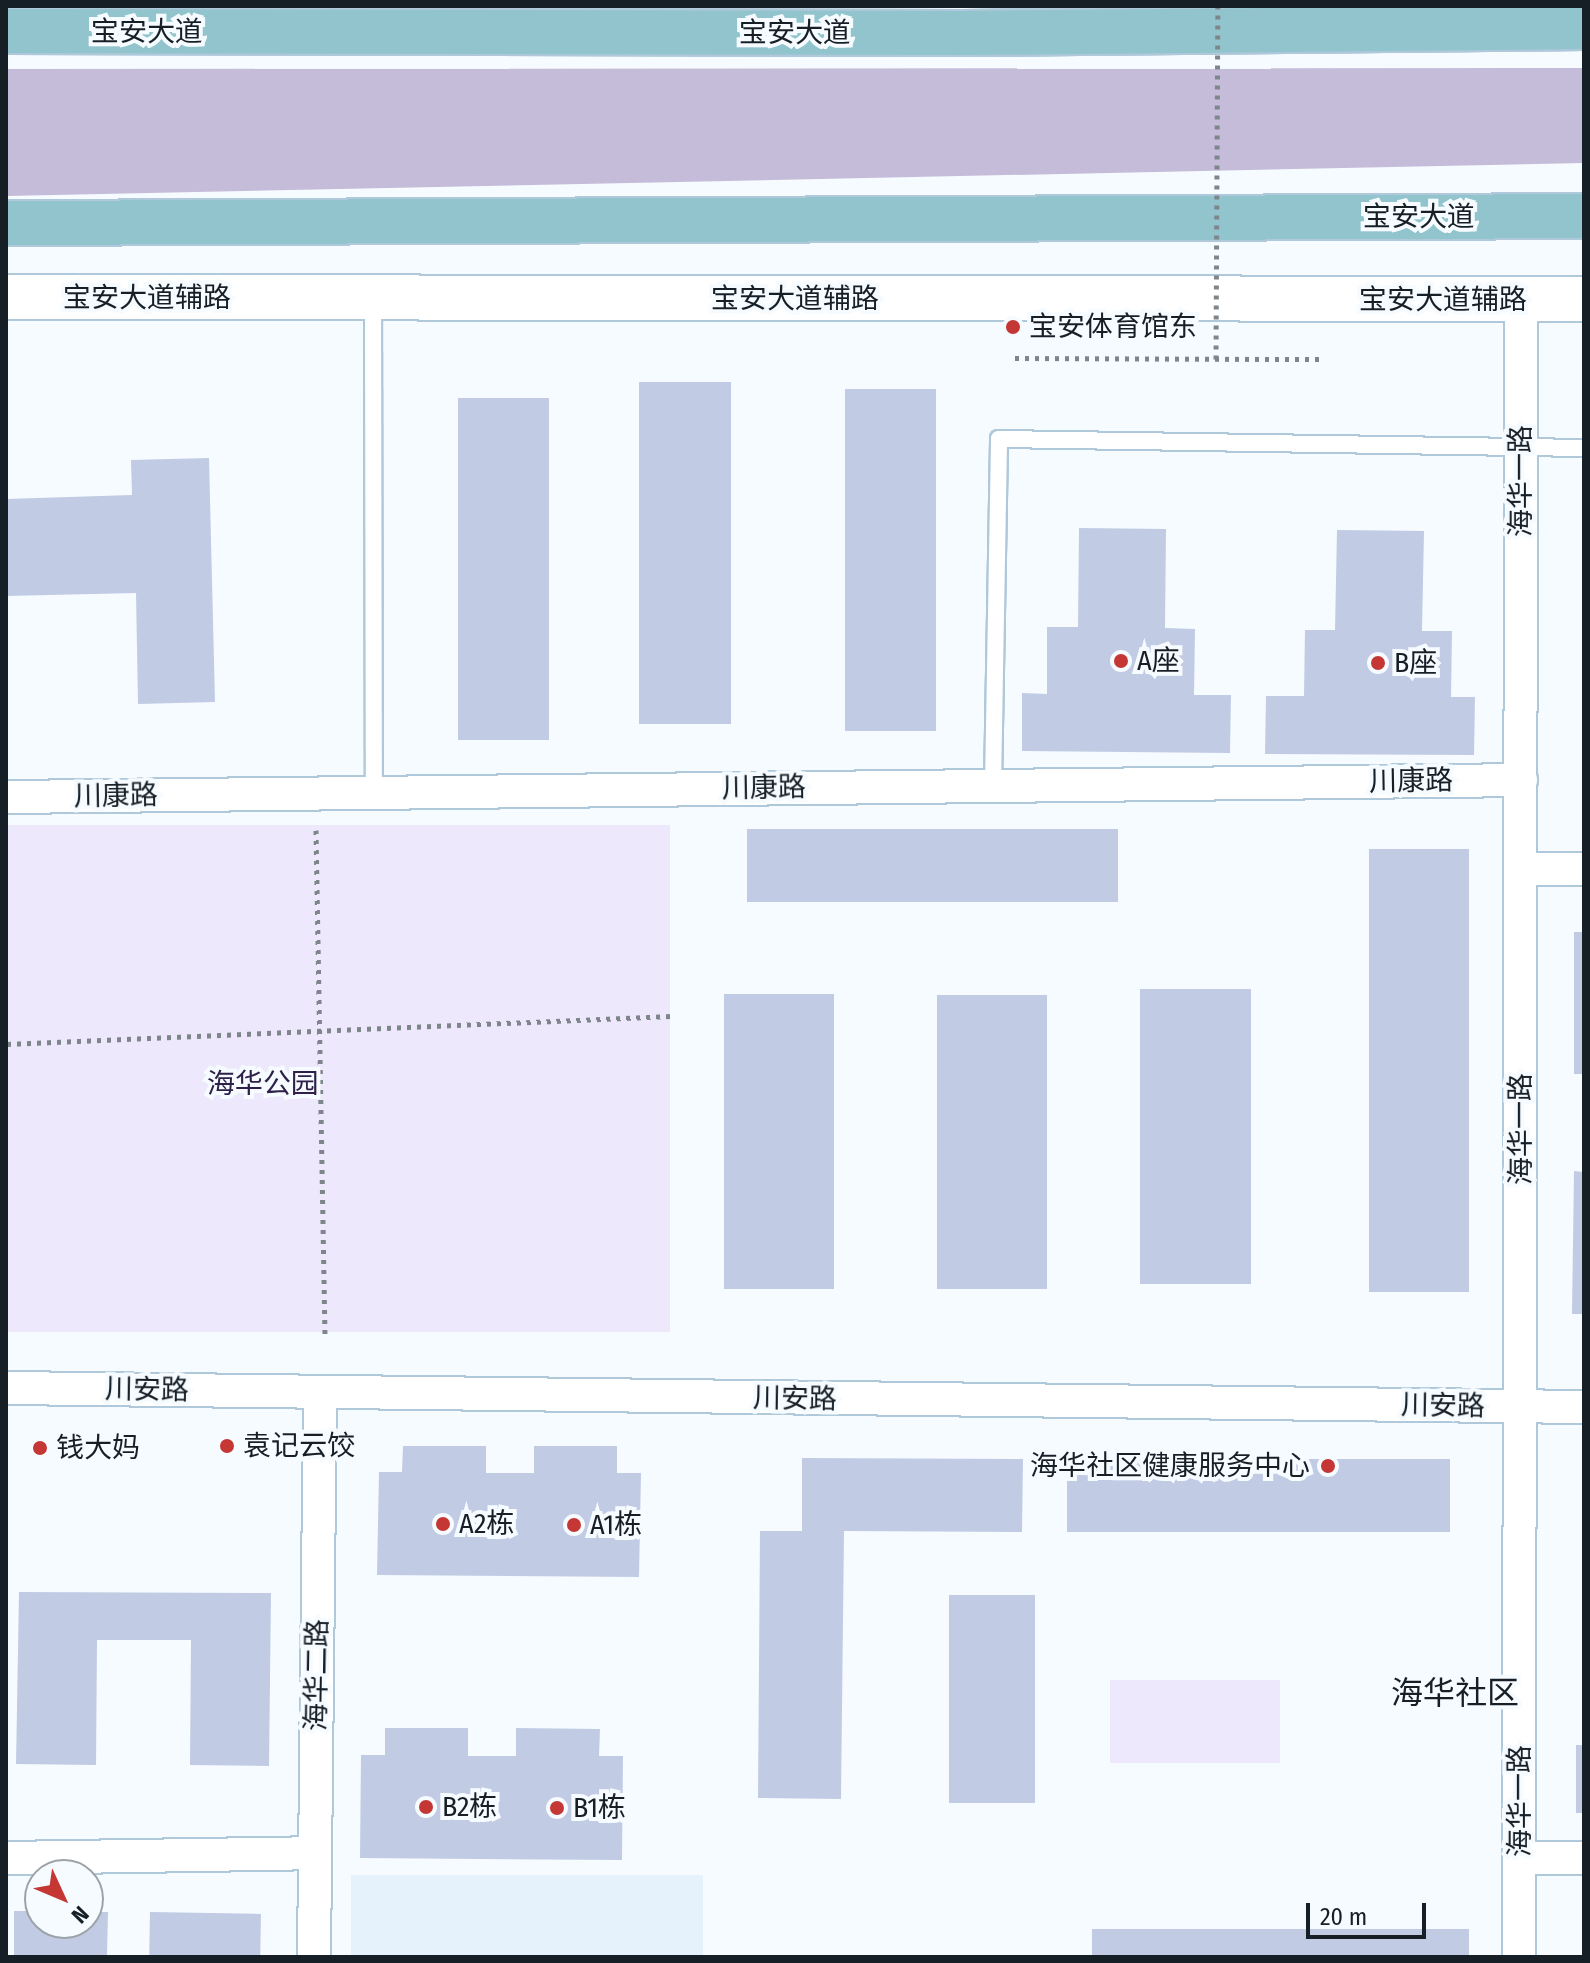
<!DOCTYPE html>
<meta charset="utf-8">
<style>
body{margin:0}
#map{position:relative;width:1590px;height:1963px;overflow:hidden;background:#f6fbff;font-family:"Fira Sans Condensed","Noto Sans SC",sans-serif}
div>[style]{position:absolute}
.built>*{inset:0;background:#e5f2fb;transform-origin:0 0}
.green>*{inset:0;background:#ede8fb;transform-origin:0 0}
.forest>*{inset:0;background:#c4bcd9}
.building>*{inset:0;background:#c1cbe4;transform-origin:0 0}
.path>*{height:5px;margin-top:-2.5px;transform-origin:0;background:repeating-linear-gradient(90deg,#7e868b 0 4px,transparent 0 10px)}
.roads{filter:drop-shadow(2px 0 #afc8da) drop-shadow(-2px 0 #afc8da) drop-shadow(0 2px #afc8da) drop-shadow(0 -2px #afc8da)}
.lane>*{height:16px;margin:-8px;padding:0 8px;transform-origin:8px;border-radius:8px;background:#fff}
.street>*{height:32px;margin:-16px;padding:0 16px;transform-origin:16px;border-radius:16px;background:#fff}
.secondary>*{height:44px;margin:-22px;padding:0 22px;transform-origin:22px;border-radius:22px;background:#fff}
.primary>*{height:44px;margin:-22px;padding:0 22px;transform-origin:22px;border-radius:22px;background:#91c4cd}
.path-bridge>*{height:5px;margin-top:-2.5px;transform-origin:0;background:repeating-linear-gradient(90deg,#7e868b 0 4px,transparent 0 10px)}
.dots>*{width:22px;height:22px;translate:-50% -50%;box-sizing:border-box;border:4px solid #f6fbff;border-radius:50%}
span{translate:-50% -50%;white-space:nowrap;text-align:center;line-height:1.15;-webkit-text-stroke:8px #f6fbff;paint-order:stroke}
.street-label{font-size:28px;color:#161f26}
.poi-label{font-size:28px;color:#161f26}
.left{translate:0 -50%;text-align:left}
.right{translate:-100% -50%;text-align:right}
.park-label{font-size:28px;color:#2e2048}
.quarter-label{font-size:32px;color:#161f26}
.frame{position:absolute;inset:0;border:8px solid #161f26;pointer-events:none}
.north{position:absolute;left:24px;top:1859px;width:80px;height:80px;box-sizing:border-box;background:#f6fbff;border:2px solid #9ca3a8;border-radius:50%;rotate:134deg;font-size:22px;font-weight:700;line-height:32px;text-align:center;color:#161f26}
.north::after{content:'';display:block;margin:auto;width:28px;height:36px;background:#c53735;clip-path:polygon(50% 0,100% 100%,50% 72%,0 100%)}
.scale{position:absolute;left:1306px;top:1903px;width:120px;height:36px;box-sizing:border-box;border:4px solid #161f26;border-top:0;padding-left:10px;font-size:24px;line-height:28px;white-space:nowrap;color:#161f26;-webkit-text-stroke:6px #f6fbff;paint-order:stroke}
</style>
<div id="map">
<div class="built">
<div style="left:351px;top:1875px;width:352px;height:82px"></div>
</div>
<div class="green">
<div style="left:670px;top:825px;width:507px;height:664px;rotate:90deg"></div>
<div style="left:1110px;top:1680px;width:170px;height:83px"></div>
</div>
<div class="forest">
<div style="clip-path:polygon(1584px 68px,1584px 163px,6px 196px,6px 69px)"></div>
</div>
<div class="building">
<div style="left:639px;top:382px;width:92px;height:342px"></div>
<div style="left:936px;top:389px;width:342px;height:91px;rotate:90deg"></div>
<div style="left:549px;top:398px;width:342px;height:91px;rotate:90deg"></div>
<div style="clip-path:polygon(209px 458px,215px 702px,138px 704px,136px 593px,6px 596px,6px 499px,132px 495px,131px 460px)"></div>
<div style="clip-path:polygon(1079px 528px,1166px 529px,1165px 628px,1195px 629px,1194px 695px,1231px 695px,1230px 753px,1022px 751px,1022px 693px,1047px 694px,1047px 627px,1078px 627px)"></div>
<div style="clip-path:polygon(1337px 530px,1424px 531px,1422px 631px,1452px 631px,1451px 697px,1475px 697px,1474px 755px,1265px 754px,1266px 696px,1304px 696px,1305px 630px,1335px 630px)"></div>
<div style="left:1118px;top:829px;width:73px;height:371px;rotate:90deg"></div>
<div style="left:1469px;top:849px;width:443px;height:100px;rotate:90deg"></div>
<div style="left:1574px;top:932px;width:10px;height:142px"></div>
<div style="left:1251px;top:989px;width:295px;height:111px;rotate:90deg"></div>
<div style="left:834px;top:994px;width:295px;height:110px;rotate:90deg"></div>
<div style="left:1047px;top:995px;width:294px;height:110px;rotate:90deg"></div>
<div style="clip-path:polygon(1574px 1171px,1584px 1172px,1584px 1314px,1572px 1314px)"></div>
<div style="clip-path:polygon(403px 1446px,486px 1446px,486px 1473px,534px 1473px,534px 1446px,617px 1446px,617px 1473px,641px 1473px,639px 1577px,377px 1575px,379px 1472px,402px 1472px)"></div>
<div style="clip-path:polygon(802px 1458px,1023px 1459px,1022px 1532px,844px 1531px,841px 1799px,758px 1798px,760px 1531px,802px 1531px)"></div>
<div style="left:1067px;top:1459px;width:383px;height:73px"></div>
<div style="clip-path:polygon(19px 1592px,271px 1593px,269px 1766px,190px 1765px,191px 1640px,97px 1640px,96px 1765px,16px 1764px)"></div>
<div style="left:949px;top:1595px;width:86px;height:208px"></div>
<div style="clip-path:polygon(385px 1728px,468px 1728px,468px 1756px,516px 1756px,516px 1728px,600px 1729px,599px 1756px,623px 1756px,622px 1860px,360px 1858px,361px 1755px,385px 1755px)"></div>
<div style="left:1576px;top:1745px;width:8px;height:68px"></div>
<div style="clip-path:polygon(14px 1911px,40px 1911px,40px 1923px,88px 1923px,88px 1912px,108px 1912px,107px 1957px,14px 1957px)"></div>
<div style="left:150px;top:1912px;width:111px;height:45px;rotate:1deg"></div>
<div style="left:1092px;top:1929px;width:377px;height:28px"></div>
</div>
<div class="path">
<div style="left:1015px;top:358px;width:304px;rotate:0.2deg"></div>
<div style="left:316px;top:830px;width:507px;rotate:88.98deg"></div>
<div style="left:7px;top:1044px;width:665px;rotate:-2.41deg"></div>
</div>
<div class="roads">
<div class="lane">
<div style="left:373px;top:298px;width:495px;rotate:89.9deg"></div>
<div style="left:993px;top:786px;width:347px;rotate:-89deg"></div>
<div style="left:999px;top:439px;width:585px;rotate:0.88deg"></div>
</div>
<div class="street">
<div style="left:6px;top:797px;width:1515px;rotate:-0.64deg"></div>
<div style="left:1521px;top:869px;width:63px"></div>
<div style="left:6px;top:1388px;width:1578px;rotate:0.69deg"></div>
<div style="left:6px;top:1858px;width:309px;rotate:-0.9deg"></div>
<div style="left:1519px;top:1858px;width:65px"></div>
<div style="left:314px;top:1957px;width:564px;rotate:-89.39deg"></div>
<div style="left:1519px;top:1957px;width:1656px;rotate:-89.93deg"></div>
</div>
<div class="secondary">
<div style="left:6px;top:297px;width:1578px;rotate:0.07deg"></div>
</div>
<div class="primary">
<div style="left:6px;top:31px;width:958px;rotate:0.12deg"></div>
<div style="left:964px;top:33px;width:620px;rotate:-0.55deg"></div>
<div style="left:6px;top:223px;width:1578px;rotate:-0.25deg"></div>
</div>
</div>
<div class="path-bridge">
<div style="left:1216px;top:359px;width:353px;rotate:-89.7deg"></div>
</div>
<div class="dots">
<div style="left:1013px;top:327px;background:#c53735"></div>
<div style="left:1121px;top:661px;background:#c53735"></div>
<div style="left:1378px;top:663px;background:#c53735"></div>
<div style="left:227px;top:1446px;background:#c53735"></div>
<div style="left:40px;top:1448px;background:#c53735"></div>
<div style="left:1328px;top:1466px;background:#c53735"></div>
<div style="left:443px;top:1524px;background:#c53735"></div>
<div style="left:574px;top:1525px;background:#c53735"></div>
<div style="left:426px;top:1807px;background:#c53735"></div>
<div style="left:557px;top:1808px;background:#c53735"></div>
</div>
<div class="street-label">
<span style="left:147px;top:32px">宝安大道</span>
<span style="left:795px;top:33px">宝安大道</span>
<span style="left:1419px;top:217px">宝安大道</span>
<span style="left:147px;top:298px">宝安大道辅路</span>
<span style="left:795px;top:299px">宝安大道辅路</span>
<span style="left:1443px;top:300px">宝安大道辅路</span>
<span style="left:1521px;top:481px;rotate:-90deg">海华一路</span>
<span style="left:1411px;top:781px;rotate:-1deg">川康路</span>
<span style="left:764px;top:788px;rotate:-1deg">川康路</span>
<span style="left:116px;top:796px;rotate:-1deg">川康路</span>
<span style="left:1521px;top:1129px;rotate:-90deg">海华一路</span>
<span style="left:147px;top:1390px;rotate:1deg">川安路</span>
<span style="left:795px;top:1399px;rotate:1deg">川安路</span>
<span style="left:1443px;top:1406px;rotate:1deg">川安路</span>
<span style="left:317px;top:1675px;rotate:-89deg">海华二路</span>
<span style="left:1520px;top:1801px;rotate:-90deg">海华一路</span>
</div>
<div class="poi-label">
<span class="left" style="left:1029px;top:327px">宝安体育馆东</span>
<span class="left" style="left:1137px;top:661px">A座</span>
<span class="left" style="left:1394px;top:663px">B座</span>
<span class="left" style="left:243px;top:1446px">袁记云饺</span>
<span class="left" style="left:56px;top:1448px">钱大妈</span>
<span class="right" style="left:1310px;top:1466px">海华社区健康服务中心</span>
<span class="left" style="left:459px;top:1524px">A2栋</span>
<span class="left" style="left:590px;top:1525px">A1栋</span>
<span class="left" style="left:442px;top:1807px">B2栋</span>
<span class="left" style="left:573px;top:1808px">B1栋</span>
</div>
<div class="park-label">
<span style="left:263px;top:1084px">海华公园</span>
</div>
<div class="quarter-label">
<span style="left:1455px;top:1693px">海华社区</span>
</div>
<div class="frame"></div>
<div class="north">N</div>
<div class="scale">20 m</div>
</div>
